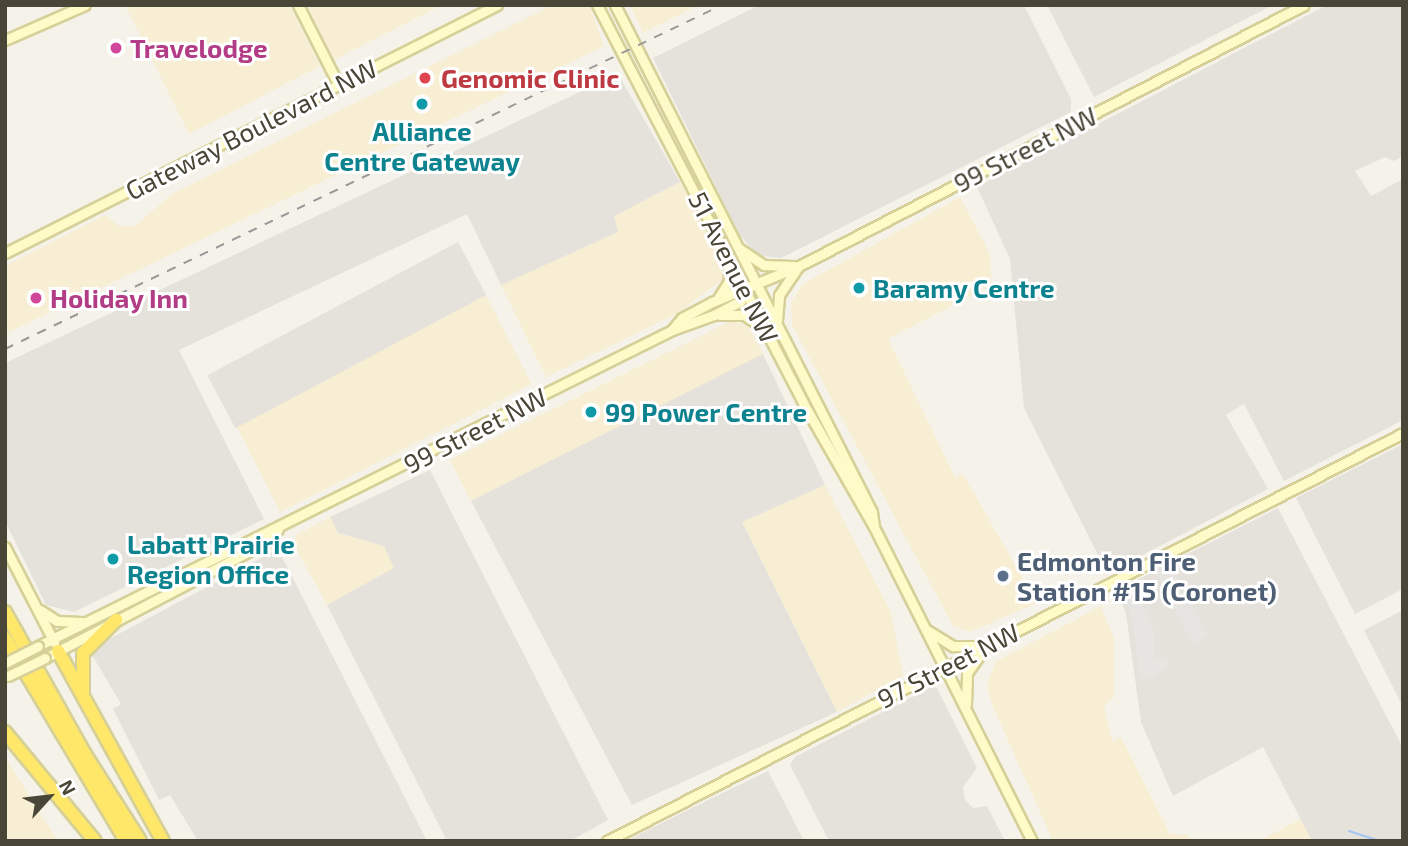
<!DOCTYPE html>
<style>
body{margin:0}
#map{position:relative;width:1408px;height:846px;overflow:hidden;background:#f5f3e9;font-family:"Exo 2",sans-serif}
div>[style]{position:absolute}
.commercial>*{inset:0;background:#f7eed4;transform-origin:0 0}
.industrial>*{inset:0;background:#e4e2da;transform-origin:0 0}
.parking>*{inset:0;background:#e6e5e1;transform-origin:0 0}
.stream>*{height:2px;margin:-1px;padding:0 1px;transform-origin:1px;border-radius:1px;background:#a5c5f2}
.roads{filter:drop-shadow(2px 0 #d6d098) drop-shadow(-2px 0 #d6d098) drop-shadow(0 2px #d6d098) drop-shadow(0 -2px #d6d098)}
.secondary>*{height:9px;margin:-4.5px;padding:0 4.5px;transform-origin:4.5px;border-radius:4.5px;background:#fffbc9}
.highway>*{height:12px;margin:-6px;padding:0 6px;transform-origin:6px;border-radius:6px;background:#ffe76a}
.rail>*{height:2px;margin-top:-1px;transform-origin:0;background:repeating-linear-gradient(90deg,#989898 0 9px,transparent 0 18px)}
.bridges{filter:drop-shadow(2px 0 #d6d098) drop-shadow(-2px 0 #d6d098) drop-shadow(0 2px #d6d098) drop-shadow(0 -2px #d6d098)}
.secondary-bridge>*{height:9px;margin:-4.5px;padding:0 4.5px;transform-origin:4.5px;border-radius:4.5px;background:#fffbc9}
.dots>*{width:19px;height:19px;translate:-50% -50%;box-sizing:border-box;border:4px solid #fff;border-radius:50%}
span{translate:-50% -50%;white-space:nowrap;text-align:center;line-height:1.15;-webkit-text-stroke:6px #fff;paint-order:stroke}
.hotel-label{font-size:26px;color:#b23c85;font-weight:700}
.left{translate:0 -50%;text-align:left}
.health-label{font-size:26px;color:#be3a42;font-weight:700}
.street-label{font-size:26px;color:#494537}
.culture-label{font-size:26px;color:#0d838f;font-weight:700}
.service-label{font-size:26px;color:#4e5e75;font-weight:700}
.frame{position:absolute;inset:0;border:7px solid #494537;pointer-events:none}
.north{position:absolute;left:14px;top:762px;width:70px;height:70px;-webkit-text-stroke:5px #fff;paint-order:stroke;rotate:63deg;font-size:19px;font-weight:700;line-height:28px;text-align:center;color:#494537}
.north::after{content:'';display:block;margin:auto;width:24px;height:32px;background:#494537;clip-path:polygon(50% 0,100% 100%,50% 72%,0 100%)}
</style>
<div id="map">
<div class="commercial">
<div style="clip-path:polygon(125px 5px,289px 5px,320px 66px,189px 134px)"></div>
<div style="clip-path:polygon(307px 5px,442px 5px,334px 60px)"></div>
<div style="clip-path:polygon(553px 5px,589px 5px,604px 46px,5px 334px,5px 266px,105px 215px,119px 226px,135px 226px,172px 194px)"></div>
<div style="clip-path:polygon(630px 5px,699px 5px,643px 33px)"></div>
<div style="clip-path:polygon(680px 182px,723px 264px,723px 279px,677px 314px,546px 377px,501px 285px,618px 232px,614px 216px)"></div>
<div style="clip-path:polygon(960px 197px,990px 254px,992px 285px,888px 339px,955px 477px,963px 474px,1037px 603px,970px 632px,953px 626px,792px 325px,791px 302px,803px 284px)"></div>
<div style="left:486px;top:295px;width:100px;height:282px;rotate:63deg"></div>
<div style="clip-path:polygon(731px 321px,748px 325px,763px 354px,551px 465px,471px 501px,450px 460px)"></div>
<div style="clip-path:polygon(825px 485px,891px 612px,903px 676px,837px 712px,742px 522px)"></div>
<div style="clip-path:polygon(330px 517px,338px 533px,384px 546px,394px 568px,327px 605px,294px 545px,296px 535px)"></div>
<div style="clip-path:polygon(1101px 606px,1114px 639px,1114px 697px,1104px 706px,1112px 741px,1121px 737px,1170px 834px,1188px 835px,1191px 841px,1053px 841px,993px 707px,987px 686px,995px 662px)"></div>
<div style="clip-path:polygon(5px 757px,58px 841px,5px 841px)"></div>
<div style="clip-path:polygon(1301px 819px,1312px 841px,1259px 841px)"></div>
</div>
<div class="industrial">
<div style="clip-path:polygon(759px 5px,1024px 5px,1071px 99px,1071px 112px,781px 258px,757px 255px,739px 234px,653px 58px)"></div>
<div style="clip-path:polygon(1047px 5px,1273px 5px,1094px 97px)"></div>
<div style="clip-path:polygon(1327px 5px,1403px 5px,1403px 156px,1394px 161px,1385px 157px,1355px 171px,1371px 196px,1403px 179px,1403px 420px,1284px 481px,1244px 404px,1226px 415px,1268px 489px,1120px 567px,1103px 565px,1024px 408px,1010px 259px,977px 187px)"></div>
<div style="clip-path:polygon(618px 74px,680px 182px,614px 216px,618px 232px,501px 285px,467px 214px,179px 350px,264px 519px,74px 612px,46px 605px,5px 521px,5px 363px)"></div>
<div style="left:458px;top:242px;width:60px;height:284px;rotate:62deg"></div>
<div style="clip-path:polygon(763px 354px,825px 485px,742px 522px,837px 712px,632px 805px,471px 501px)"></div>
<div style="clip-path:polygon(1403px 444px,1403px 589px,1355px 614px,1296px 498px)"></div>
<div style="clip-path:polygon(430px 470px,608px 820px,570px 841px,447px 841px,327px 605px,394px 568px,384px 546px,338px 533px,330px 517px)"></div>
<div style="clip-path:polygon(1278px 508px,1403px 748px,1403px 841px,1312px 841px,1263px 747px,1173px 796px,1141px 722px,1126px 614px,1117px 590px)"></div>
<div style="clip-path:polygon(278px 549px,427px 841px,198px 841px,170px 795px,159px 800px,113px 709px,121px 704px,92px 655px,96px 646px)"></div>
<div style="clip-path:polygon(1403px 610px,1403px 707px,1364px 630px)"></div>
<div style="clip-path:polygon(931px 687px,937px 688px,977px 768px,963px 787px,965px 800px,973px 808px,987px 806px,1005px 841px,829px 841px,790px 765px,795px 757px)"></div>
<div style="clip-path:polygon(768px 771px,804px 841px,626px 841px,712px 798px)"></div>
</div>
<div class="parking">
<div style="left:1170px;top:562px;width:83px;height:17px;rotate:63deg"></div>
<div style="clip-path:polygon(1133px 585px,1154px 630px,1155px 660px,1165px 656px,1171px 666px,1153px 677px,1140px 679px,1131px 613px,1120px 591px)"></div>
</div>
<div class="stream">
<div style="left:1349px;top:831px;width:33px;rotate:18deg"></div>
</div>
<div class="roads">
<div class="secondary">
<div style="left:298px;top:5px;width:89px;rotate:63.1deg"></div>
<div style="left:597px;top:5px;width:448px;rotate:62.6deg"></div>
<div style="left:803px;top:403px;width:143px;rotate:60.2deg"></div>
<div style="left:874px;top:527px;width:352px;rotate:63.3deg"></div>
<div style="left:615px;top:5px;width:568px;rotate:63.12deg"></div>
<div style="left:872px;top:512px;width:15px;rotate:82deg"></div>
<div style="left:5px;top:40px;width:87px;rotate:-23.6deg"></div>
<div style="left:740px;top:249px;width:29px;rotate:34deg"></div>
<div style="left:764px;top:265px;width:30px;rotate:2deg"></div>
<div style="left:5px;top:253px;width:551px;rotate:-26.75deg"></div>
<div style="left:719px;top:297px;width:19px;rotate:-58deg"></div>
<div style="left:729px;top:281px;width:19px;rotate:-93deg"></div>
<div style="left:720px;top:315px;width:24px"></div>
<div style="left:744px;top:315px;width:20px;rotate:33deg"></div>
<div style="left:777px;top:320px;width:25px;rotate:-85deg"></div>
<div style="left:779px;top:295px;width:34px;rotate:-56deg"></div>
<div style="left:672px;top:330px;width:16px;rotate:-50deg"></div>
<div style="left:682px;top:318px;width:34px;rotate:-28deg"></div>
<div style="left:712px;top:302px;width:94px;rotate:-22.5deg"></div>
<div style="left:799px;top:266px;width:568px;rotate:-27.33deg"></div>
<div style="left:5px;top:547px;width:107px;rotate:62.7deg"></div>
<div style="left:40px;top:610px;width:20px;rotate:33deg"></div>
<div style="left:57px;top:621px;width:25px;rotate:2deg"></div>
<div style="left:927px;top:630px;width:31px;rotate:32deg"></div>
<div style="left:953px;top:646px;width:28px"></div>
<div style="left:38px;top:646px;width:708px;rotate:-26.49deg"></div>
<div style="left:672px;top:330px;width:45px;rotate:-19.7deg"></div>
<div style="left:714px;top:315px;width:30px;rotate:-28deg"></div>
<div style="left:740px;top:301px;width:11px;rotate:-63deg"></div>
<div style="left:45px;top:658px;width:253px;rotate:-27.6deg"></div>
<div style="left:269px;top:541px;width:15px;rotate:-53deg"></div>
<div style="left:966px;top:704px;width:31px;rotate:-88deg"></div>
<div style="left:967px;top:673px;width:28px;rotate:-55deg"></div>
<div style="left:607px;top:841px;width:894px;rotate:-27.14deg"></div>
</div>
<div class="highway">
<div style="left:5px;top:612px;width:162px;rotate:60.7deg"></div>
<div style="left:84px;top:753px;width:104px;rotate:57.5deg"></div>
<div style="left:5px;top:638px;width:236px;rotate:59.2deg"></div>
<div style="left:58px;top:651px;width:217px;rotate:61.1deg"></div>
<div style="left:83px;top:693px;width:40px;rotate:-90deg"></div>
<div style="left:83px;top:653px;width:47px;rotate:-45deg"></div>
<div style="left:5px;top:732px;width:141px;rotate:50.5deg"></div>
</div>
</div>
<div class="rail">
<div style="left:5px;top:349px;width:795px;rotate:-25.63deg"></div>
</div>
<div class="bridges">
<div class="secondary-bridge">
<div style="left:5px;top:663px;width:37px;rotate:-27deg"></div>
<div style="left:8px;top:676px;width:41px;rotate:-25.9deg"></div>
</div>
</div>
<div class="dots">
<div style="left:116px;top:48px;background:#d1479c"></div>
<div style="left:425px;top:78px;background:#e0444e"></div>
<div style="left:422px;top:104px;background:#0f9aa8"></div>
<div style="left:859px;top:288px;background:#0f9aa8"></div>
<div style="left:36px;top:298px;background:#d1479c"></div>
<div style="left:591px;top:412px;background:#0f9aa8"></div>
<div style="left:113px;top:559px;background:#0f9aa8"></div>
<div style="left:1003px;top:576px;background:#5c6f8a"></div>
</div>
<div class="hotel-label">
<span class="left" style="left:130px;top:48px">Travelodge</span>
<span class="left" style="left:50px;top:298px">Holiday Inn</span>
</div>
<div class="health-label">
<span class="left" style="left:441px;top:78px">Genomic Clinic</span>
</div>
<div class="street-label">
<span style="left:251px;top:129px;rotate:-27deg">Gateway Boulevard NW</span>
<span style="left:1025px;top:149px;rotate:-27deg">99 Street NW</span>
<span style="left:734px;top:267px;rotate:63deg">51 Avenue NW</span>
<span style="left:475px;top:430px;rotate:-27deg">99 Street NW</span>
<span style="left:948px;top:665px;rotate:-27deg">97 Street NW</span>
</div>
<div class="culture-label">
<span style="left:422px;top:146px">Alliance<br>Centre Gateway</span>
<span class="left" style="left:873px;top:288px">Baramy Centre</span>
<span class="left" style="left:605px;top:412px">99 Power Centre</span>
<span class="left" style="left:127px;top:559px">Labatt Prairie<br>Region Office</span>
</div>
<div class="service-label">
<span class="left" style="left:1017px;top:576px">Edmonton Fire<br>Station #15 (Coronet)</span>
</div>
<div class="frame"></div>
<div class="north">N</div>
</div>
